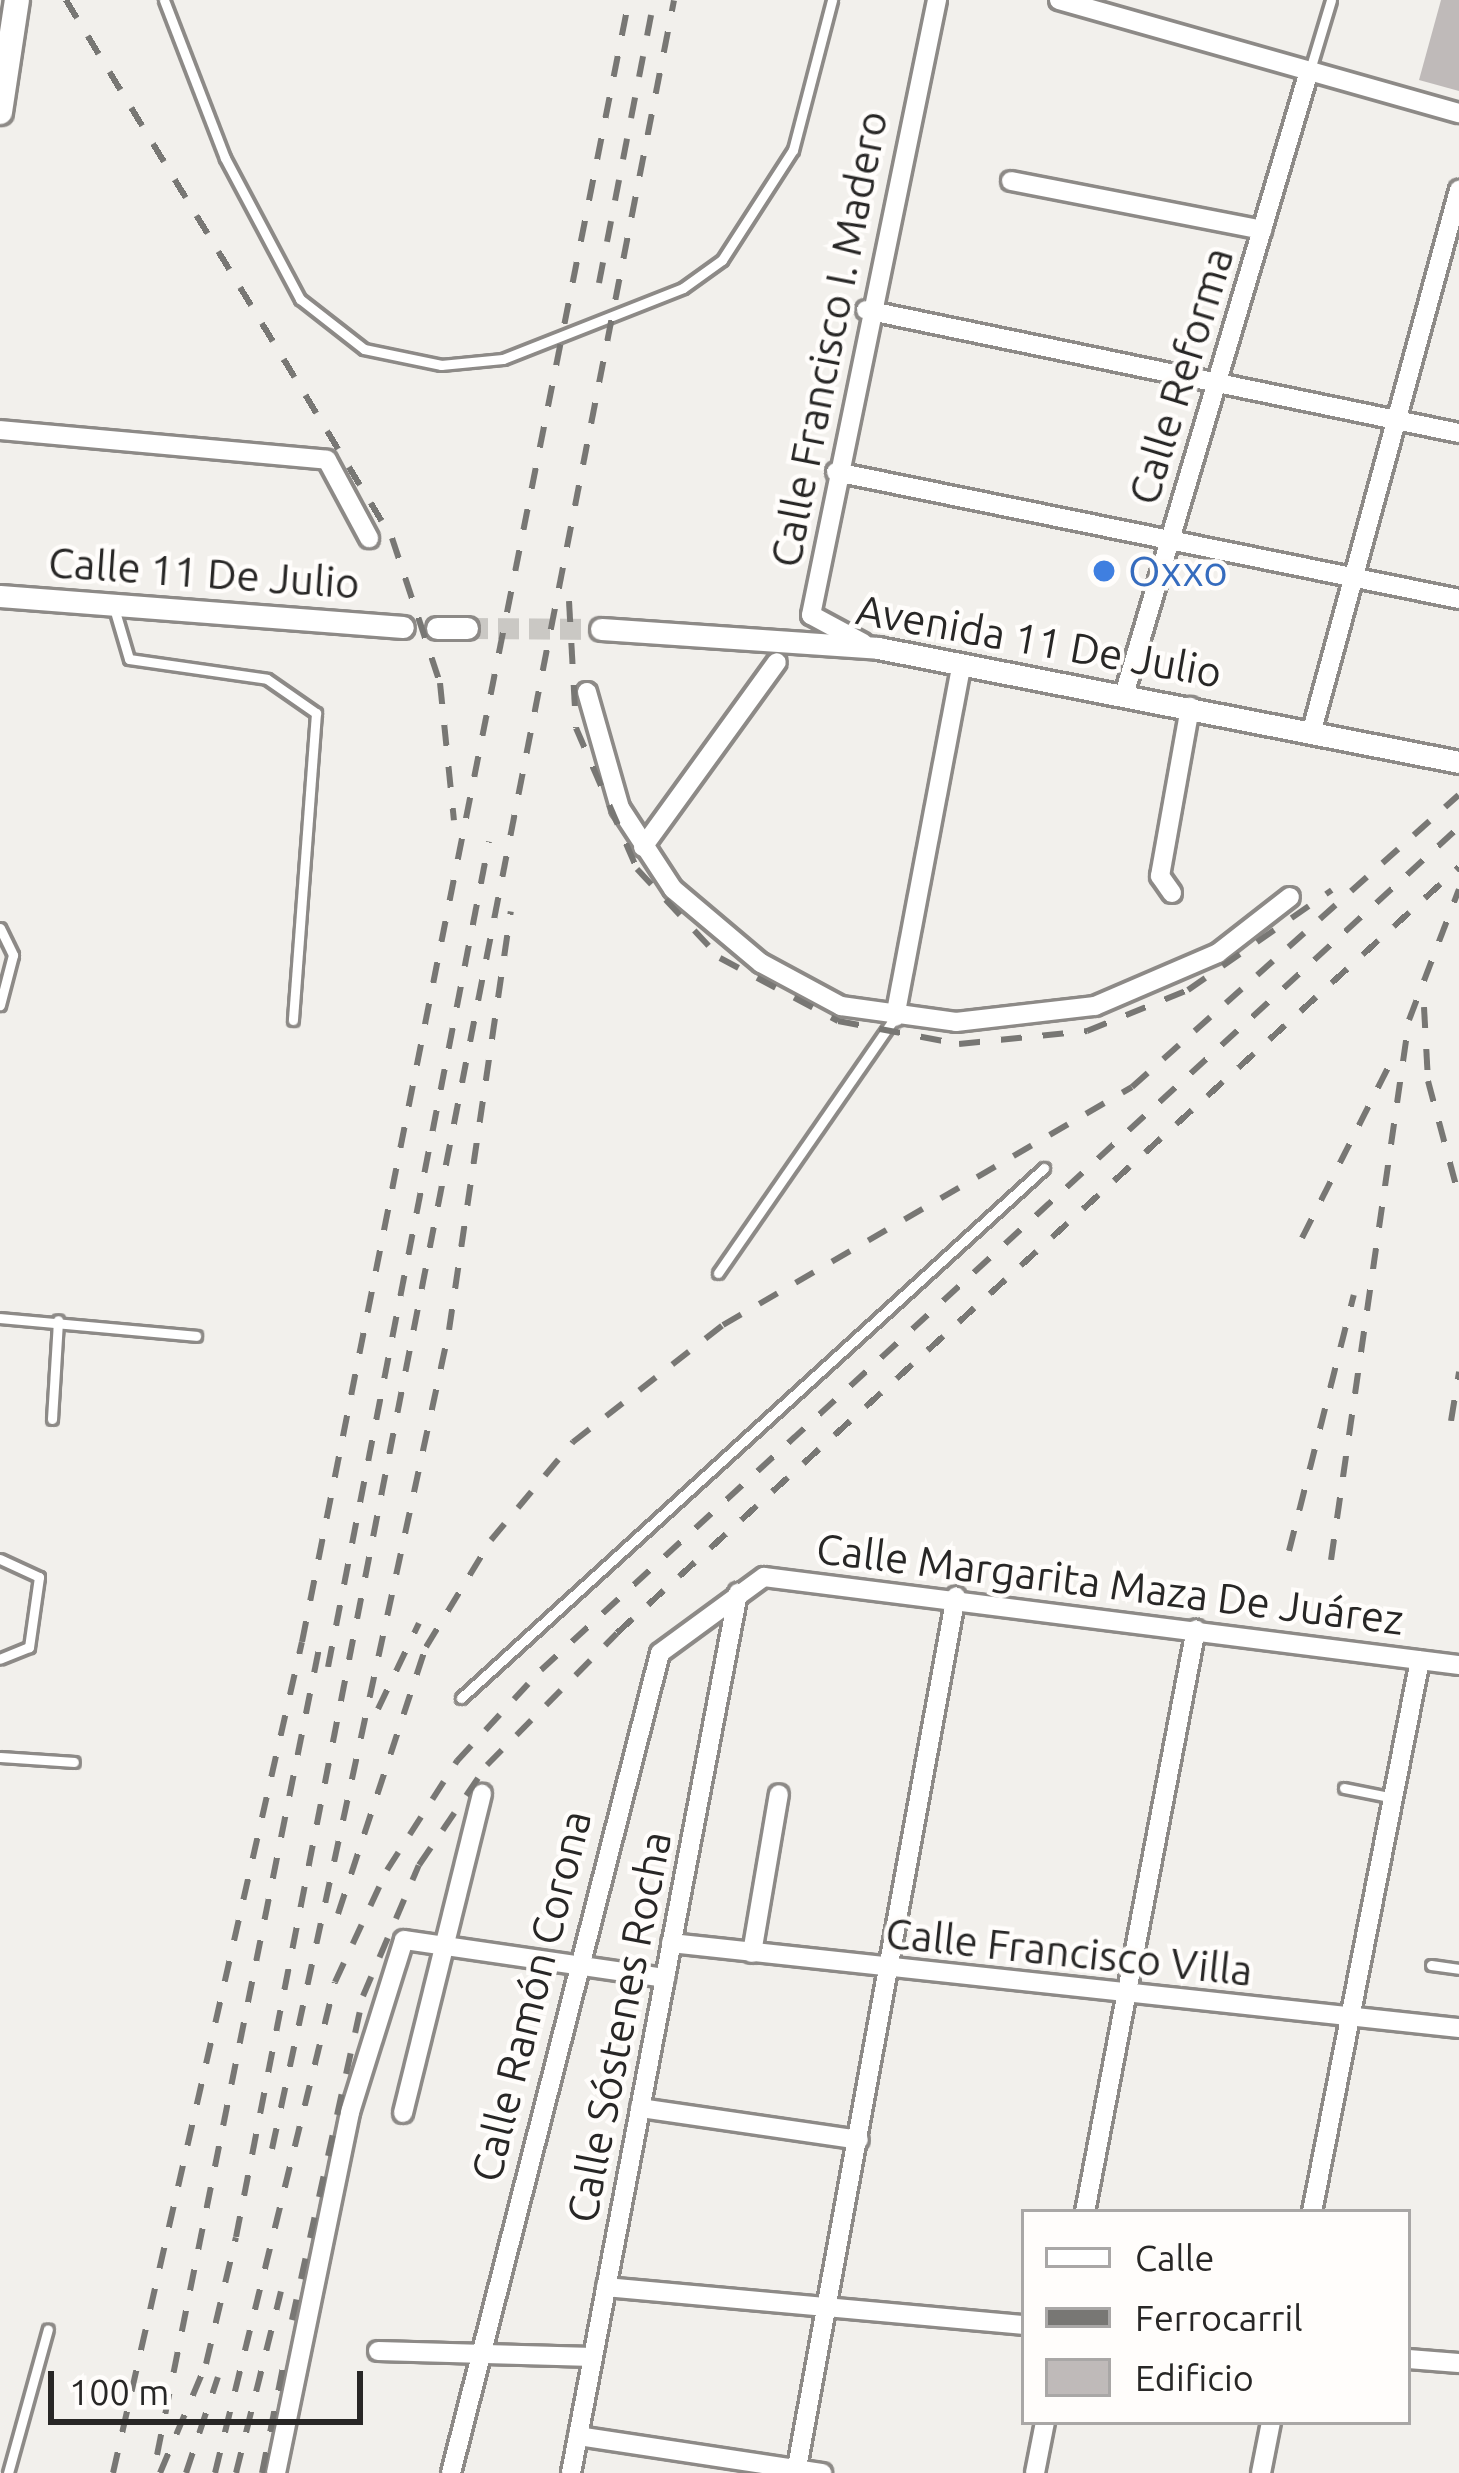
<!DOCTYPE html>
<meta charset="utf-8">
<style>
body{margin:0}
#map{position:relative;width:1459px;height:2473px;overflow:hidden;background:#f2f0ec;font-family:Ubuntu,sans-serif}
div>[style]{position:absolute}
.building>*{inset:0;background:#bfbab9}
.tertiary-tunnel>*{height:21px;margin-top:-10.5px;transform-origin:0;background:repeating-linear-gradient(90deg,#cac8c4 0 21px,transparent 0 31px)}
.roads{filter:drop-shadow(3px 0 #8d8a87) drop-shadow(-3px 0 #8d8a87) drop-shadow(0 3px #8d8a87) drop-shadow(0 -3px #8d8a87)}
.service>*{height:9px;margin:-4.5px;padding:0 4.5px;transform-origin:4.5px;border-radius:4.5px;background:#fff}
.minor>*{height:18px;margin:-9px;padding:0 9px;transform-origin:9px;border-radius:9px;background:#fff}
.tertiary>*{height:21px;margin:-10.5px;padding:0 10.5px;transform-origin:10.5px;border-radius:10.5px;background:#fff}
.secondary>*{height:24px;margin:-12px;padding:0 12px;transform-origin:12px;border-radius:12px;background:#fff}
.rail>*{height:6px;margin-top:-3px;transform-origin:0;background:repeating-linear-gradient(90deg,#787774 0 21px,transparent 0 42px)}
.dots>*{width:33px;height:33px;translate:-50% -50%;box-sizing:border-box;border:6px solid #fffdfb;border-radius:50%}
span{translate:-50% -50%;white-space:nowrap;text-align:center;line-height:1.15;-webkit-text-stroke:9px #fffdfb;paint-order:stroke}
.street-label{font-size:42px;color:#282726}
.shop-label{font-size:42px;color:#366cbe}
.left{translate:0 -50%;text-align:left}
.legend{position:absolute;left:1021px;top:2209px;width:390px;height:216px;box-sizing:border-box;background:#fffdfb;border:3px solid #a9a7a6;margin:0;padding:15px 21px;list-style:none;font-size:36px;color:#282726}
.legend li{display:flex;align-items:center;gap:24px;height:60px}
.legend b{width:60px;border:3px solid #a9a7a6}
.scale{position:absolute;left:48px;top:2371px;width:315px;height:54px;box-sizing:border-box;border:6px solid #282726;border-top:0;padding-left:15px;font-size:36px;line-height:42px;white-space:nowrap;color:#282726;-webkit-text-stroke:9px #fffdfb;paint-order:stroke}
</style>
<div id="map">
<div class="building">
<div style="clip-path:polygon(1441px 0,1459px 0,1459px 91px,1419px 80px)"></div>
</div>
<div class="tertiary-tunnel">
<div style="left:467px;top:628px;width:134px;rotate:0.4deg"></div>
</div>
<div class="roads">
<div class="service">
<div style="left:164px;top:0;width:169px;rotate:68.9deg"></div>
<div style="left:225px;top:158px;width:160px;rotate:62deg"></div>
<div style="left:300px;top:299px;width:81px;rotate:38deg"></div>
<div style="left:364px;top:349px;width:79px;rotate:11.7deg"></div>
<div style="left:441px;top:365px;width:62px;rotate:-5.5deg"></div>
<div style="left:503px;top:359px;width:193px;rotate:-21.5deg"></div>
<div style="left:683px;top:288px;width:48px;rotate:-35.7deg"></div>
<div style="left:722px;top:260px;width:131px;rotate:-57.2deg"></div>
<div style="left:793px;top:150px;width:155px;rotate:-75.4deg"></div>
<div style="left:1309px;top:73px;width:76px;rotate:-73.2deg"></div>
<div style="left:114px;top:608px;width:53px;rotate:73.6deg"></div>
<div style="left:129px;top:659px;width:139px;rotate:8.2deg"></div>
<div style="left:267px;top:679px;width:60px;rotate:34.8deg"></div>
<div style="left:316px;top:713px;width:308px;rotate:94.3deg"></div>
<div style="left:0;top:928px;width:30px;rotate:64deg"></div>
<div style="left:13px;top:955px;width:52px;rotate:104.6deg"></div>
<div style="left:718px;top:1273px;width:311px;rotate:-55.3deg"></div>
<div style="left:0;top:1318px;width:197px;rotate:5.2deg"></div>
<div style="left:52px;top:1419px;width:99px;rotate:-86.5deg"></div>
<div style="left:0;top:1559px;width:43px;rotate:24.8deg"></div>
<div style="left:39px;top:1577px;width:71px;rotate:98.1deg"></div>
<div style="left:29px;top:1647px;width:31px;rotate:158deg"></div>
<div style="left:461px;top:1698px;width:788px;rotate:-42.27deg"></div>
<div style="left:0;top:1757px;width:74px;rotate:3.9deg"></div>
<div style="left:1344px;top:1788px;width:51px;rotate:11.3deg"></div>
<div style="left:1431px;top:1965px;width:28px;rotate:8deg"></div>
<div style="left:8px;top:2473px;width:149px;rotate:-74.5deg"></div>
</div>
<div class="minor">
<div style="left:1059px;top:0;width:416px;rotate:15.8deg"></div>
<div style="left:1011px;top:181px;width:256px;rotate:11deg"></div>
<div style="left:866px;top:310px;width:606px;rotate:11.72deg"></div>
<div style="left:0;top:430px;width:328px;rotate:5.2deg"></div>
<div style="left:327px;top:460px;width:89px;rotate:61.7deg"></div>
<div style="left:836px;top:472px;width:636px;rotate:11.52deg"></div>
<div style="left:863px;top:643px;width:59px;rotate:-151.7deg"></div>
<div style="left:811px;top:615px;width:628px;rotate:-78.42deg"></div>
<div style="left:587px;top:692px;width:121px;rotate:74.1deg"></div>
<div style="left:620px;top:808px;width:97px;rotate:56.8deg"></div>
<div style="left:673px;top:889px;width:115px;rotate:40.1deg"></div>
<div style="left:761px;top:963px;width:91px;rotate:28.3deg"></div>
<div style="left:841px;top:1006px;width:116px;rotate:7.9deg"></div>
<div style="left:956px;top:1022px;width:140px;rotate:-6.6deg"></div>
<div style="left:1095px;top:1006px;width:134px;rotate:-23.3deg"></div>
<div style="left:1218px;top:953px;width:91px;rotate:-37.9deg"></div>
<div style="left:1124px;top:695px;width:644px;rotate:-73.48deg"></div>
<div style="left:1312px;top:730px;width:560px;rotate:-74.77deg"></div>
<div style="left:643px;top:847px;width:228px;rotate:-54.1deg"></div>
<div style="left:1172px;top:893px;width:21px;rotate:-125deg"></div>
<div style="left:1160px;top:876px;width:172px;rotate:-79.9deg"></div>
<div style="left:895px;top:1017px;width:359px;rotate:-79.3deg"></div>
<div style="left:671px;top:1943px;width:793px;rotate:6.16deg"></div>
<div style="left:752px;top:1953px;width:161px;rotate:-80.4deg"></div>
<div style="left:640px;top:2108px;width:221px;rotate:8.3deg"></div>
<div style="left:403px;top:2113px;width:329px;rotate:-76.1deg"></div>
<div style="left:1085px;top:2212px;width:593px;rotate:-79.22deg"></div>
<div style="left:1312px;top:2212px;width:562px;rotate:-78.93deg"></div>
<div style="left:606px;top:2287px;width:420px;rotate:5.2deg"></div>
<div style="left:378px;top:2351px;width:215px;rotate:1.6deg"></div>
<div style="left:1408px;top:2359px;width:51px;rotate:4.5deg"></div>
<div style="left:578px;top:2436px;width:247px;rotate:8.6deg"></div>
<div style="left:276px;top:2473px;width:369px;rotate:-78.4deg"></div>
<div style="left:350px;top:2112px;width:180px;rotate:-72.6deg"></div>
<div style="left:404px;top:1940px;width:264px;rotate:8.3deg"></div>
<div style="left:451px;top:2473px;width:846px;rotate:-75.7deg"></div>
<div style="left:660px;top:1653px;width:129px;rotate:-36.2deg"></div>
<div style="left:764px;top:1577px;width:701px;rotate:7.22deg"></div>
<div style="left:571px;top:2473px;width:896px;rotate:-79.25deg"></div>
<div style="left:796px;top:2473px;width:891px;rotate:-79.66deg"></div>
<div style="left:1035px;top:2473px;width:52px;rotate:-78.9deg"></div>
<div style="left:1261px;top:2473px;width:52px;rotate:-78.9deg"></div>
</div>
<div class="tertiary">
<div style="left:0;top:596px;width:404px;rotate:4.4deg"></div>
<div style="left:437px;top:628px;width:30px"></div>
<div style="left:601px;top:629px;width:278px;rotate:3.9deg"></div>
<div style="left:878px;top:648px;width:592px;rotate:11.1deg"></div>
</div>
<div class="secondary">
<div style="left:0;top:112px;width:113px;rotate:-81.4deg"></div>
</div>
</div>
<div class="rail">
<div style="left:66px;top:0;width:629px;rotate:58.79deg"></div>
<div style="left:392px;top:538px;width:153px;rotate:71.7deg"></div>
<div style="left:440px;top:683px;width:138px;rotate:84.2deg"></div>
<div style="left:599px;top:283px;width:288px;rotate:-79deg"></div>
<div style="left:569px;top:601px;width:127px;rotate:86.8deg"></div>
<div style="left:576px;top:728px;width:154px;rotate:66.6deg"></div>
<div style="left:637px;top:869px;width:122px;rotate:47deg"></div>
<div style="left:720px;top:958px;width:134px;rotate:28.1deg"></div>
<div style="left:838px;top:1021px;width:123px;rotate:10.8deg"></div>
<div style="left:959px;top:1044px;width:129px;rotate:-5.8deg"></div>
<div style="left:1087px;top:1031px;width:109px;rotate:-22.1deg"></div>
<div style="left:1188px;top:990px;width:175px;rotate:-34.8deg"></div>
<div style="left:1424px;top:1007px;width:74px;rotate:86.9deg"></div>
<div style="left:1428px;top:1081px;width:120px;rotate:75deg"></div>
<div style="left:1302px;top:1238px;width:195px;rotate:-63.2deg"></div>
<div style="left:1451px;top:1421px;width:50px;rotate:-80.7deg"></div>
<div style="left:1289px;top:1551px;width:264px;rotate:-75.8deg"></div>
<div style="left:1331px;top:1560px;width:546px;rotate:-81.78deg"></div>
<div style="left:1409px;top:1020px;width:140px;rotate:-69.1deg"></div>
<div style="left:328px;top:1667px;width:841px;rotate:-78.96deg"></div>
<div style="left:378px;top:1709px;width:95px;rotate:-64.5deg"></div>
<div style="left:338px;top:1914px;width:281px;rotate:-71.8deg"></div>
<div style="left:426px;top:1647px;width:125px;rotate:-58.7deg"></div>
<div style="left:491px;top:1540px;width:128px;rotate:-50.1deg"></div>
<div style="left:573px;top:1442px;width:190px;rotate:-38deg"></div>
<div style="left:723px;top:1325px;width:473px;rotate:-30.2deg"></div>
<div style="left:1132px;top:1087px;width:438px;rotate:-41.8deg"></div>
<div style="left:272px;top:2149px;width:838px;rotate:-77.8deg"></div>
<div style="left:449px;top:1330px;width:423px;rotate:-81.6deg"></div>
<div style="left:292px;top:2320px;width:332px;rotate:-77.6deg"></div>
<div style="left:363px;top:1996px;width:142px;rotate:-66.9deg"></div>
<div style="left:419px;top:1865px;width:121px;rotate:-55.8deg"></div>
<div style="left:487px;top:1765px;width:185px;rotate:-45.4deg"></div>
<div style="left:617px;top:1633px;width:1138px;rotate:-42.29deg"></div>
<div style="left:157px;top:2455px;width:827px;rotate:-78.64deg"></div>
<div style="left:113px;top:2473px;width:852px;rotate:-77.19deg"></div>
<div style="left:302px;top:1642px;width:1674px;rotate:-78.74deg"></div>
<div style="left:160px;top:2473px;width:118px;rotate:-67.1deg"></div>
<div style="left:206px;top:2364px;width:130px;rotate:-76.7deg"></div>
<div style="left:236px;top:2237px;width:2279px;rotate:-78.92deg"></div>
<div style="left:186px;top:2473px;width:101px;rotate:-71.6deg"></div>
<div style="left:215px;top:2473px;width:505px;rotate:-76.27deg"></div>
<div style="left:335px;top:1982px;width:123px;rotate:-65.1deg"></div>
<div style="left:387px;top:1870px;width:130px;rotate:-57.3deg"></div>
<div style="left:457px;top:1761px;width:124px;rotate:-47.3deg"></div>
<div style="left:541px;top:1670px;width:1246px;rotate:-42.56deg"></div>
<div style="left:236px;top:2473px;width:187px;rotate:-76.1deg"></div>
<div style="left:262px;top:2473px;width:108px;rotate:-78.8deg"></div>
</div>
<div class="dots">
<div style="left:1104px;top:571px;background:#3f7fe0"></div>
</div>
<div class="street-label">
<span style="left:829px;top:339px;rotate:-79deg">Calle Francisco I. Madero</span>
<span style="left:1181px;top:376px;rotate:-73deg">Calle Reforma</span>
<span style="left:204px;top:573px;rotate:4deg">Calle 11 De Julio</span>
<span style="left:1039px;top:641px;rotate:10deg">Avenida 11 De Julio</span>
<span style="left:1110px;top:1584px;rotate:7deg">Calle Margarita Maza De Juárez</span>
<span style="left:1069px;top:1952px;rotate:6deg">Calle Francisco Villa</span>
<span style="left:531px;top:1996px;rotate:-76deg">Calle Ramón Corona</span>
<span style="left:619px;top:2027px;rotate:-79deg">Calle Sóstenes Rocha</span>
</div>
<div class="shop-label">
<span class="left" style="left:1128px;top:571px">Oxxo</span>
</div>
<ul class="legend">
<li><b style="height:15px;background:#fff"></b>Calle</li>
<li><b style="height:15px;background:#787774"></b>Ferrocarril</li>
<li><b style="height:33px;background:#bfbab9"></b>Edificio</li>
</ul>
<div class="scale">100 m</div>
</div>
